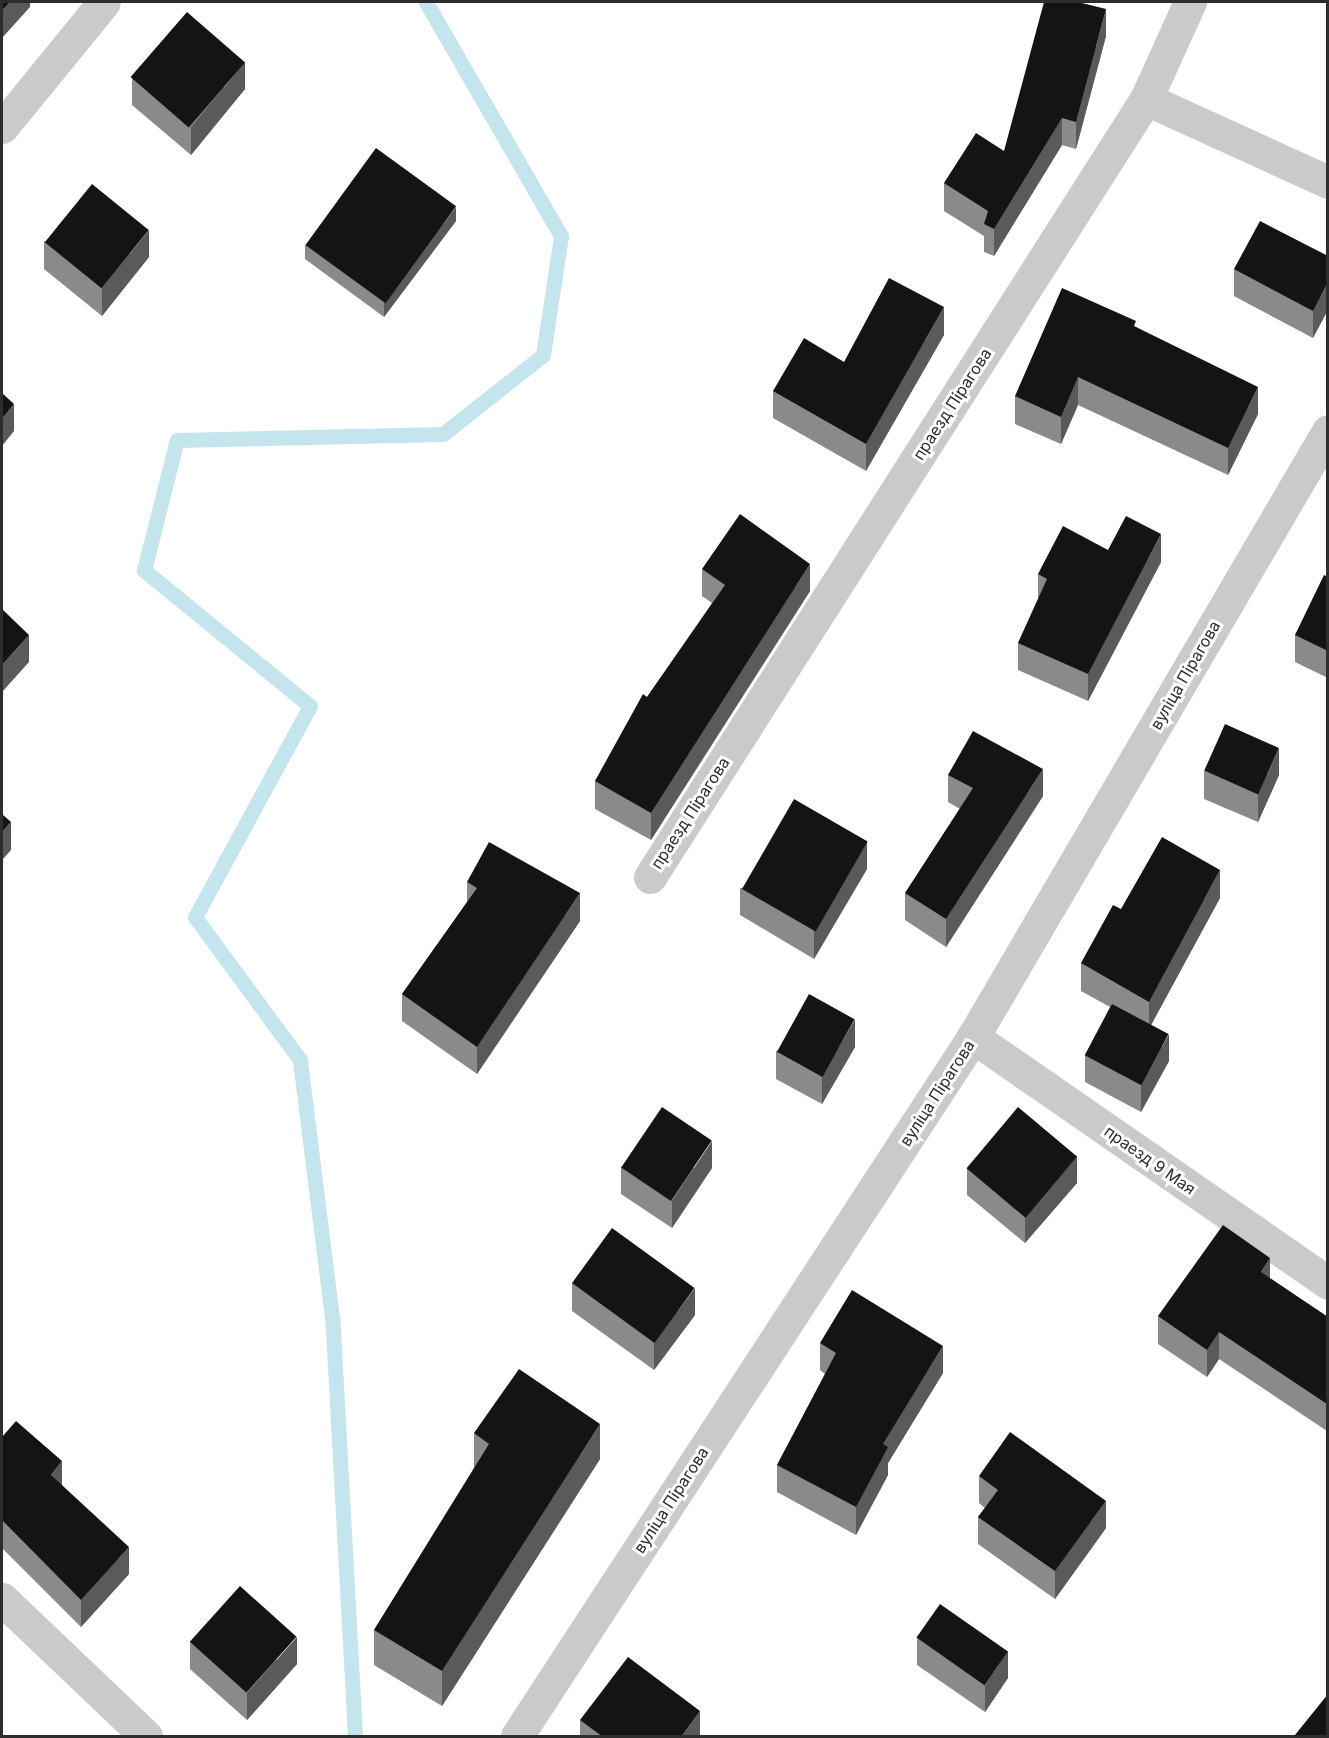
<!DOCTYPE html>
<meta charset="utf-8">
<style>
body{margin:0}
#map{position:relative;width:1329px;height:1738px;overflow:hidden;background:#fff;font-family:Inter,sans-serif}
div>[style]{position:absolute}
.stream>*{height:15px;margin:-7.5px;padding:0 7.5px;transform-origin:7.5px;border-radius:7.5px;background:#c4e5ed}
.minor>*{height:33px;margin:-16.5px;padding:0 16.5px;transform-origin:16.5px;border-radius:16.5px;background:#cacaca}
.wall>*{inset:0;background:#8a8a8a}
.shaded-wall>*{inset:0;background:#5a5a5a}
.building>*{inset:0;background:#141414;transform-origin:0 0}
span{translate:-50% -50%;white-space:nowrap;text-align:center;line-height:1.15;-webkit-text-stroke:6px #fff;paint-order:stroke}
.street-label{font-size:16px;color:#2d2d2d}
.frame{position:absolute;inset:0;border:3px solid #2d2d2d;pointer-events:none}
</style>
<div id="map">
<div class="stream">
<div style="left:355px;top:1736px;width:419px;rotate:-93.1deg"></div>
<div style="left:332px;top:1318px;width:260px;rotate:-97.1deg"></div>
<div style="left:300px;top:1060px;width:177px;rotate:-126.3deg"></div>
<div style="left:195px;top:917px;width:240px;rotate:-61.4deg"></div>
<div style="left:310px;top:706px;width:215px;rotate:-140.7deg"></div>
<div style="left:144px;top:570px;width:134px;rotate:-75.8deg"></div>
<div style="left:177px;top:440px;width:266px;rotate:-1.3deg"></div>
<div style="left:443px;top:434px;width:127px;rotate:-38.3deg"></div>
<div style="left:543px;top:355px;width:120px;rotate:-81.4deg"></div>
<div style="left:561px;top:236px;width:270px;rotate:-120deg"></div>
</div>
<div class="minor">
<div style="left:1146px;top:99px;width:107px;rotate:-65.6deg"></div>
<div style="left:2px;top:127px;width:161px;rotate:-50.8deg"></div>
<div style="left:650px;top:877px;width:923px;rotate:-57.48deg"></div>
<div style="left:1146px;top:99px;width:200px;rotate:24.5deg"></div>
<div style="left:973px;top:1037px;width:432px;rotate:34.7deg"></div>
<div style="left:2px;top:1599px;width:199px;rotate:43.6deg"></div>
<div style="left:517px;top:1736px;width:835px;rotate:-56.88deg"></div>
<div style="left:973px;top:1037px;width:702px;rotate:-59.64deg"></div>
</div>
<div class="wall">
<div style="clip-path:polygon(1106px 36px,1076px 149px,1062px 145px,994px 256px,984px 252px,984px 236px,944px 211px,944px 183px,1004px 151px)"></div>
<div style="clip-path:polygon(132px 78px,245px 89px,191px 155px,132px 105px)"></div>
<div style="clip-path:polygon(456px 221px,384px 317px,305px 259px,305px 245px)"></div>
<div style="clip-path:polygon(44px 241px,149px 257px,102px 316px,44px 269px)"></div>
<div style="clip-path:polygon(1328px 256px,1313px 338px,1234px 296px,1234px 269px)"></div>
<div style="clip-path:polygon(1136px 327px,1258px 414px,1228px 475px,1078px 405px,1061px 444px,1015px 424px,1015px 396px)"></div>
<div style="clip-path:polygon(944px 335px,866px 471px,773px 418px,773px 391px,844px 362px)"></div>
<div style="clip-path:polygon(1108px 550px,1161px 562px,1088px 701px,1018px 670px,1018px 643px,1038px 599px,1038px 574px)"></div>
<div style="clip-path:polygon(702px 569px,810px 591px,651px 840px,595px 809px,595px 781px,647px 697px,712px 603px,702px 596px)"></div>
<div style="clip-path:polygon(1328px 577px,1328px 678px,1295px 662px,1295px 635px)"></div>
<div style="clip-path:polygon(1204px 771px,1279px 775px,1258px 822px,1204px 799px)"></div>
<div style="clip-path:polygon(948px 775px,1043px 796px,946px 947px,905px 920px,905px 893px,960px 809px,948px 802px)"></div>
<div style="clip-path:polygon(867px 869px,814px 959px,740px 915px,740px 888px)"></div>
<div style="clip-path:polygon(467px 882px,580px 921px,477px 1074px,402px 1021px,402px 994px,467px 902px)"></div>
<div style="clip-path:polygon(1220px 898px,1151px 1024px,1169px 1061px,1141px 1112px,1085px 1082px,1085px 1055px,1110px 1007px,1081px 991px,1081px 963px,1121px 909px)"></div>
<div style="clip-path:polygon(855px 1047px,822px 1104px,776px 1079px,776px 1051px)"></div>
<div style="clip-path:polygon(621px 1167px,712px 1168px,672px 1228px,621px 1194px)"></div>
<div style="clip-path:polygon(967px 1168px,1077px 1183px,1025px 1243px,967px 1195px)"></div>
<div style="clip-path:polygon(1270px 1279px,1328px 1317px,1327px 1431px,1219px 1359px,1207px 1377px,1158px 1344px,1158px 1316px)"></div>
<div style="clip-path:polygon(572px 1283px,695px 1315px,654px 1370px,572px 1311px)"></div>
<div style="clip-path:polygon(820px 1343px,943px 1373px,888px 1463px,888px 1475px,856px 1535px,777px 1492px,777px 1465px,825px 1374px,820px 1370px)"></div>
<div style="clip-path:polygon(474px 1433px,600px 1459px,442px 1706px,374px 1665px,374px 1630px,474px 1468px)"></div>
<div style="clip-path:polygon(2px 1437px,62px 1485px,129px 1574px,81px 1627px,2px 1548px)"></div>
<div style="clip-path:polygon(979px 1476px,1106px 1528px,1055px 1599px,978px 1544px,978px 1517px,985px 1508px,979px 1503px)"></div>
<div style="clip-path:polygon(917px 1638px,1008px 1678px,985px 1712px,917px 1665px)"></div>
<div style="clip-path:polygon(190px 1642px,297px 1664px,247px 1720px,190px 1669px)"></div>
<div style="clip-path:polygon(580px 1720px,700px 1737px,580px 1737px)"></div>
</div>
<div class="shaded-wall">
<div style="clip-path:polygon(10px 2px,30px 2px,30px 7px,2px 38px,2px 11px)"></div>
<div style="clip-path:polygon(1106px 9px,1106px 36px,1076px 149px,1076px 122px)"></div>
<div style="clip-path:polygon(245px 62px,245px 89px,191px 155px,191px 127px)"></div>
<div style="clip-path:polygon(1062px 118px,1062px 145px,994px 256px,994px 229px)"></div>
<div style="clip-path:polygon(456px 207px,456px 221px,384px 317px,384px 303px)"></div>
<div style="clip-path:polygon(149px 230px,149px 257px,102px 316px,102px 288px)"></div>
<div style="clip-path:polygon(1328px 282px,1328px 310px,1313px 338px,1313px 311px)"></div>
<div style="clip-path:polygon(944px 307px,944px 335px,866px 471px,866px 444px)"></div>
<div style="clip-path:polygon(1078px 377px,1078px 405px,1061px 444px,1061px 417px)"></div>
<div style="clip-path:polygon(1258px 387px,1258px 414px,1228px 475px,1228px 448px)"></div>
<div style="clip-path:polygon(14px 404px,14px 431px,2px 446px,2px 419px)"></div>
<div style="clip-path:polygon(1161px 534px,1161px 562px,1088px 701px,1088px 674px)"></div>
<div style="clip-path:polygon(810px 564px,810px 591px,651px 840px,651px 813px)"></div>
<div style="clip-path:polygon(29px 635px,29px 662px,2px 692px,2px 665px)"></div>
<div style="clip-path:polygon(1279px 748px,1279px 775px,1258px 822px,1258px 795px)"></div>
<div style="clip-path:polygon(1043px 769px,1043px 796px,946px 947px,946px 919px)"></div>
<div style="clip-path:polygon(11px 822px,11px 850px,2px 860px,2px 832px)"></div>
<div style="clip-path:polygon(867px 842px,867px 869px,814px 959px,814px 931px)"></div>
<div style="clip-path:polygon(1220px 870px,1220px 898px,1149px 1029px,1149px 1002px)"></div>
<div style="clip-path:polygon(580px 893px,580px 921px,477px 1074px,477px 1047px)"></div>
<div style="clip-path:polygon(855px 1019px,855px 1047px,822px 1104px,822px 1077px)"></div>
<div style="clip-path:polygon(1169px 1034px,1169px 1061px,1141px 1112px,1141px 1085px)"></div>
<div style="clip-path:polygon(712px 1141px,712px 1168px,672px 1228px,672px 1201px)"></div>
<div style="clip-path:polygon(1077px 1156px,1077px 1183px,1025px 1243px,1025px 1216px)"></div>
<div style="clip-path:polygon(1270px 1258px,1270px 1286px,1261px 1272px)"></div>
<div style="clip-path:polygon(695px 1288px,695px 1315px,654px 1370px,654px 1343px)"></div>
<div style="clip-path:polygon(1219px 1332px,1219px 1359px,1207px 1377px,1207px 1350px)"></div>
<div style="clip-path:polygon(943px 1346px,943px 1373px,888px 1463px,888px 1475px,856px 1535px,856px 1507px,883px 1444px)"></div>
<div style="clip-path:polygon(600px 1424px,600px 1459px,442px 1706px,442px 1671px)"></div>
<div style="clip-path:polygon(62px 1461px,62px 1489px,51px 1475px)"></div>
<div style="clip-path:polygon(1106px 1501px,1106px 1528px,1055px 1599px,1055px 1571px)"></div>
<div style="clip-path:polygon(129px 1547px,129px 1574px,81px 1627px,81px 1600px)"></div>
<div style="clip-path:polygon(297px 1637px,297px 1664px,247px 1720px,247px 1693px)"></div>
<div style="clip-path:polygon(1008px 1651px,1008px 1678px,985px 1712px,985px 1685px)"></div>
<div style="clip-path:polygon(700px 1711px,700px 1737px,681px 1737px)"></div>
</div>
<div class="building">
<div style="clip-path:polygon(2px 2px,10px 2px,2px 11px)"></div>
<div style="clip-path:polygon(1044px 2px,1078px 2px,1106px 9px,1076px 122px,1062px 118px,994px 229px,984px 224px,988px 211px,944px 183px,976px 133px,1004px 151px)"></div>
<div style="left:187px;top:12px;width:77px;height:86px;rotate:41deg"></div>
<div style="left:376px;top:148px;width:99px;height:120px;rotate:36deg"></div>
<div style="left:92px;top:184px;width:73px;height:75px;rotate:39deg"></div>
<div style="clip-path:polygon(1260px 221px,1328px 256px,1328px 282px,1313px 311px,1234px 269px)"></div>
<div style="clip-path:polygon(889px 278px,944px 307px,866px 444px,773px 391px,804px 338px,844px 362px)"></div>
<div style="clip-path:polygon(1062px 288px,1136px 321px,1134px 326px,1258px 387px,1228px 448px,1078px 377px,1061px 417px,1015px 396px)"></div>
<div style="clip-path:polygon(2px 393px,14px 404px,2px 419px)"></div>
<div style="clip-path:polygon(740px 514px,810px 564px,651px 813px,595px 781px,643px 694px,647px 697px,725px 585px,702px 569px)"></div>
<div style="clip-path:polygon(1126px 516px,1161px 534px,1088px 674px,1018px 643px,1047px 579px,1038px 574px,1063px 526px,1108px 550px)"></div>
<div style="clip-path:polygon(1324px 575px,1328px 577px,1328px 651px,1295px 635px)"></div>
<div style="clip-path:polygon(2px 609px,29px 635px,2px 665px)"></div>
<div style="left:1225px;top:724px;width:59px;height:51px;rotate:24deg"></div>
<div style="clip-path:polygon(973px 731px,1043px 769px,946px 919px,905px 893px,973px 788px,948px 775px)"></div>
<div style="left:794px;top:799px;width:85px;height:104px;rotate:30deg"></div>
<div style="clip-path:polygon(2px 814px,11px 822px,2px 832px)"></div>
<div style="clip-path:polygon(1162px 837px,1220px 870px,1149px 1002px,1081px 963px,1113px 905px,1121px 909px)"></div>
<div style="clip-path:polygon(489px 842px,580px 893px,477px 1047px,402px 994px,477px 888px,467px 882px)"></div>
<div style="left:809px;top:994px;width:52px;height:66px;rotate:29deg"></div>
<div style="left:1112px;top:1004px;width:64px;height:58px;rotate:28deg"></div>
<div style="left:662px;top:1107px;width:60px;height:73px;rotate:34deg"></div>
<div style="left:1018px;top:1107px;width:77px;height:80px;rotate:40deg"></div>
<div style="clip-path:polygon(1223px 1225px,1270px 1258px,1261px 1272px,1328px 1317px,1327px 1404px,1219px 1332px,1207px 1350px,1158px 1316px)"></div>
<div style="left:612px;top:1228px;width:102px;height:68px;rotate:36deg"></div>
<div style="clip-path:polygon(852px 1290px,943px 1346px,883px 1444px,888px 1447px,856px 1507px,777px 1465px,836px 1353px,820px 1343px)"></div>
<div style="clip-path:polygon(519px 1369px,600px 1424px,442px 1671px,374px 1630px,489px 1444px,474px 1433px)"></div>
<div style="clip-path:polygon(16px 1421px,62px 1461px,51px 1475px,129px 1547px,81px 1600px,2px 1520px,2px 1437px)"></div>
<div style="clip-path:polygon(1010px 1432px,1106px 1501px,1055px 1571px,978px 1517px,998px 1490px,979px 1476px)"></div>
<div style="left:240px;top:1586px;width:76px;height:75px;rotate:42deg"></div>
<div style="left:940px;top:1604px;width:83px;height:41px;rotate:35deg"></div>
<div style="clip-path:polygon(628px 1657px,700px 1711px,681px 1737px,603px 1737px,580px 1720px)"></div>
<div style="clip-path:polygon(1328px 1694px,1328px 1737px,1296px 1737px,1295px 1735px)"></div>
</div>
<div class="street-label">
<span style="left:952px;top:404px;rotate:-57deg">праезд Пірагова</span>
<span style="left:1185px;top:675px;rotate:-60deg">вуліца Пірагова</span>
<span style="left:690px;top:813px;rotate:-57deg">праезд Пірагова</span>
<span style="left:937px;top:1093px;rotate:-57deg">вуліца Пірагова</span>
<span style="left:1150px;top:1160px;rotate:35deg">праезд 9 Мая</span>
<span style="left:671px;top:1500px;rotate:-57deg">вуліца Пірагова</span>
</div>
<div class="frame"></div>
</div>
